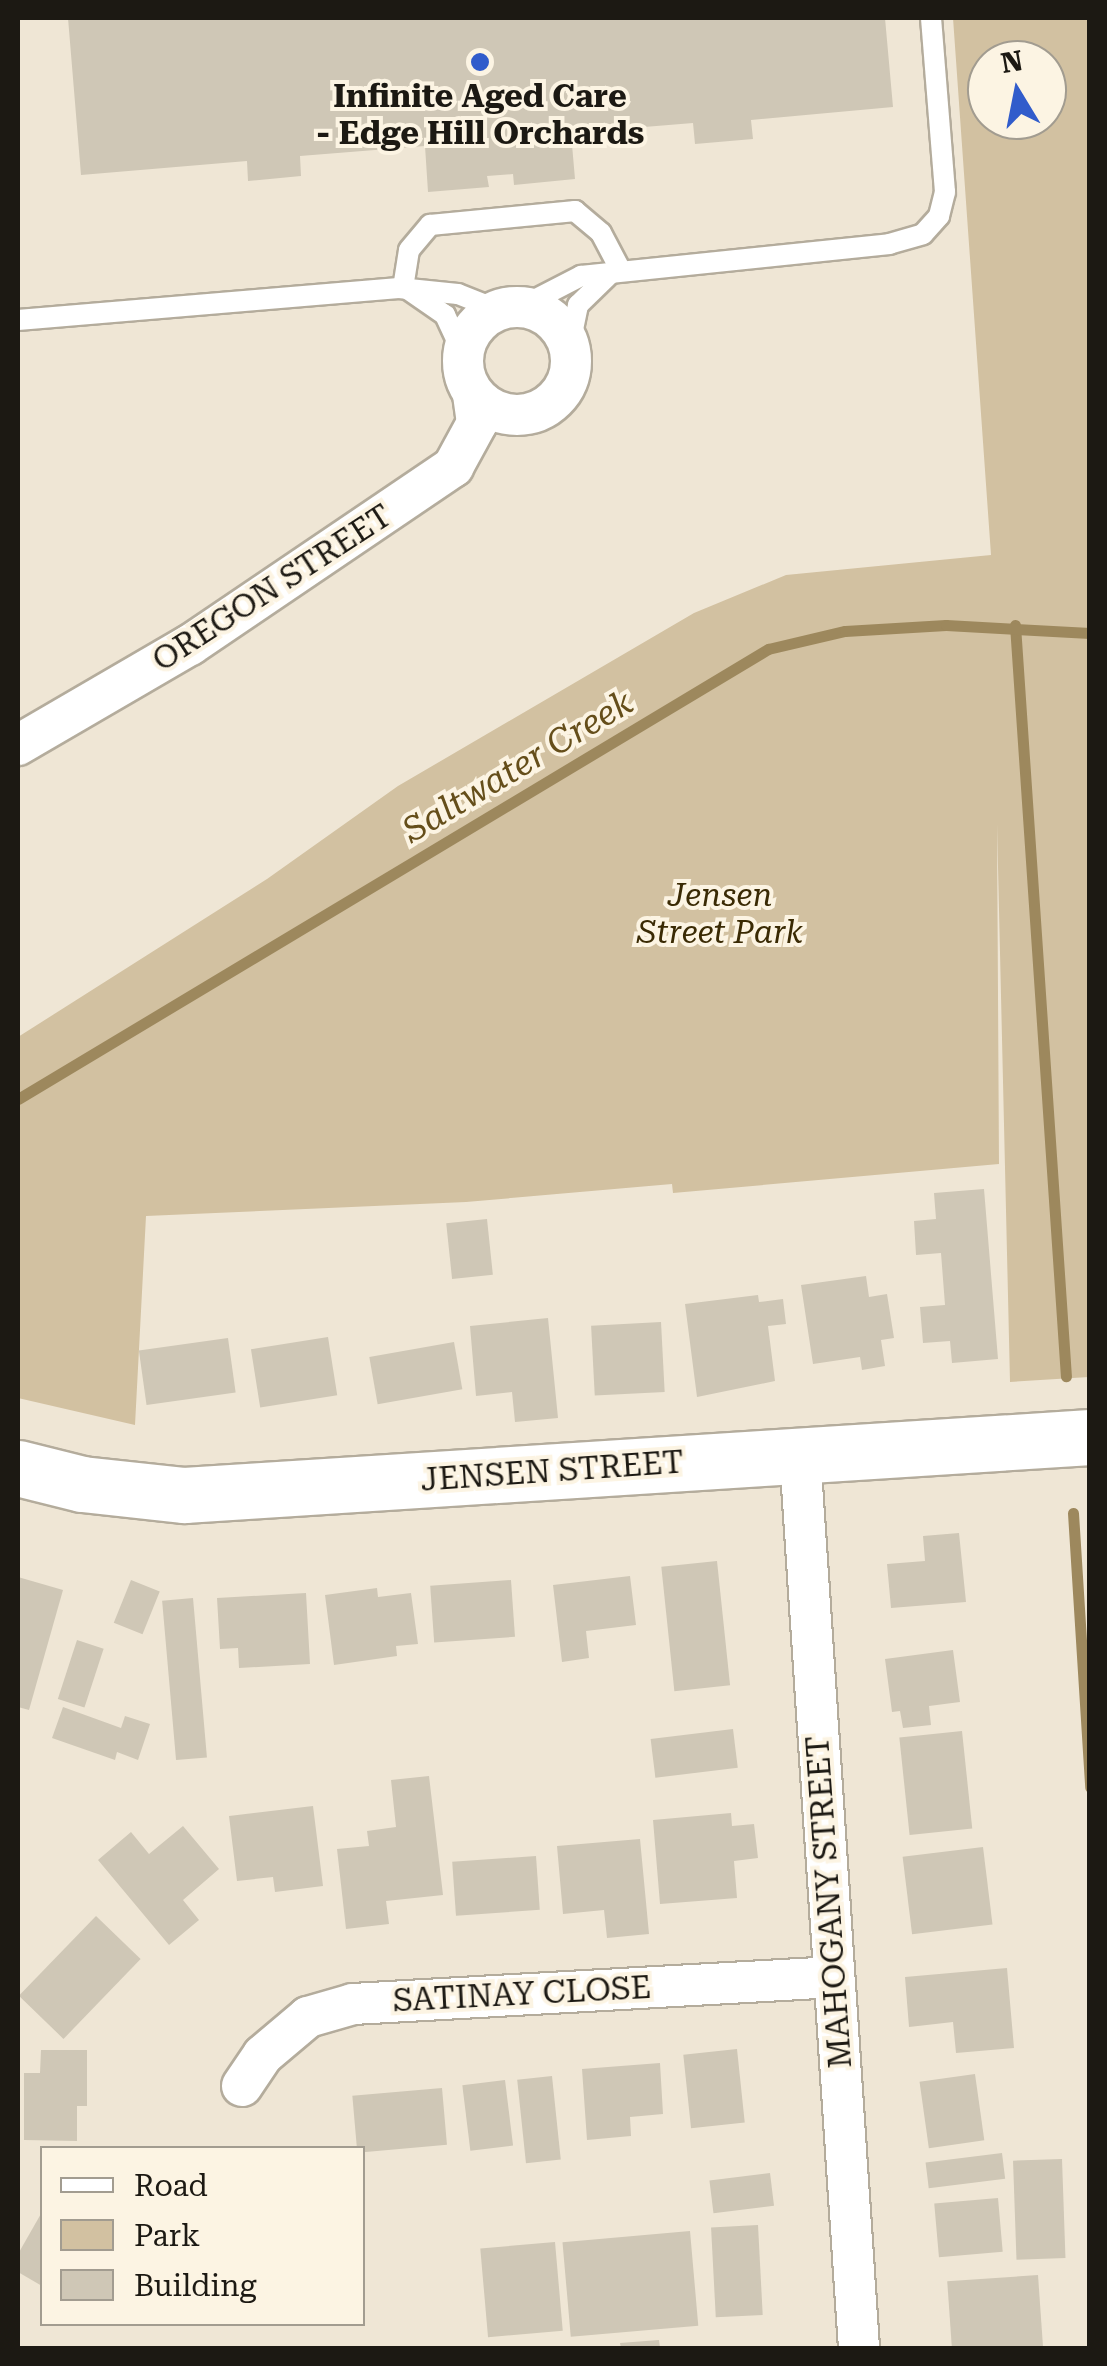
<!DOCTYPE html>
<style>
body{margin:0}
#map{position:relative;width:1107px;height:2366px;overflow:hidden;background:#efe6d5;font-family:"Roboto Serif",serif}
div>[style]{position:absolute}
.green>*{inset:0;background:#d2c1a1}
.stream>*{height:11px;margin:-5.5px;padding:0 5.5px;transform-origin:5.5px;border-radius:5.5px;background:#9d885d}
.building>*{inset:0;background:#cfc7b6;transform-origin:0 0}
.roads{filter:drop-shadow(2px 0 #b4ac9c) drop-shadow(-2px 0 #b4ac9c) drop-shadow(0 2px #b4ac9c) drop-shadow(0 -2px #b4ac9c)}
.lane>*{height:20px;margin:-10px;padding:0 10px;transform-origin:10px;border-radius:10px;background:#fff}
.street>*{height:40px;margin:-20px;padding:0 20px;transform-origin:20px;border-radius:20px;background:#fff}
.street>.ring{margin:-20px;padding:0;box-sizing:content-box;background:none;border:40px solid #fff;border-radius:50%}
.secondary>*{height:55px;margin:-27.5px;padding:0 27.5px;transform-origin:27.5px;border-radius:27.5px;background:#fff}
.dots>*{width:28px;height:28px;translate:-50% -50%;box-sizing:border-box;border:5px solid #fcf4e3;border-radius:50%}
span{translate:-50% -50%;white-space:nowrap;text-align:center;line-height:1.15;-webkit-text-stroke:8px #fcf4e3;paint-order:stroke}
.poi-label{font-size:32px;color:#1c1913;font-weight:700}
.street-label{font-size:32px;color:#1c1913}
.park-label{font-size:32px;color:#3a2a04;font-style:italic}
.water-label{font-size:35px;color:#654e1a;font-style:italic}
.frame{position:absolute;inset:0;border:20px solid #1c1913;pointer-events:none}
.legend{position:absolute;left:40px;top:2146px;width:325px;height:180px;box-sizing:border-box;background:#fcf4e3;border:2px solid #a29c90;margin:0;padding:12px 18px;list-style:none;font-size:30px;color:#1c1913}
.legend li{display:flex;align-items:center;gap:20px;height:50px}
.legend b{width:50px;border:2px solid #a29c90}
.north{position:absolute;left:967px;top:40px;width:100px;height:100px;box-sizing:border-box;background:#fcf4e3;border:2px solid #a29c90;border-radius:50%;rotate:350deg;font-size:28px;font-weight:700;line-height:40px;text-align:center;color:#1c1913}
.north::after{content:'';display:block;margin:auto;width:35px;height:45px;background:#315ccb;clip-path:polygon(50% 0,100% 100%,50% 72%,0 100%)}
</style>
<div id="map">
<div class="green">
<div style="clip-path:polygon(evenodd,953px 18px,1089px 18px,1089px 1377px,1010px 1382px,997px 824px,999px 1164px,673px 1193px,672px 1184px,466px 1202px,146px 1216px,135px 1425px,18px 1398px,18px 1037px,267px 879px,398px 786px,694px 613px,786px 575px,991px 555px,953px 18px,987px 60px,1047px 60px,1047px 120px,987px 120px,987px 60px)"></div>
</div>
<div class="stream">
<div style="left:1015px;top:625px;width:753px;rotate:86.12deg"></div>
<div style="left:18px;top:1099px;width:875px;rotate:-30.96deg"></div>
<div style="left:768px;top:649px;width:79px;rotate:-13.2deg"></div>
<div style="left:845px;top:631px;width:101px;rotate:-3.4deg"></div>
<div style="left:946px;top:625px;width:144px;rotate:3.2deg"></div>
<div style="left:1073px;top:1513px;width:275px;rotate:86.4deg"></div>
</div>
<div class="building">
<div style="clip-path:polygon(68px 18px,885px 18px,893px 107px,751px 120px,753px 139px,695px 144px,693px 123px,571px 133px,575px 179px,514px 185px,513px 174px,487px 176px,489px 187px,428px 192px,425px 146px,300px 156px,301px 176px,248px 181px,247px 161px,81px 175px)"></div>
<div style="clip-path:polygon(984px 1189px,998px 1359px,952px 1363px,950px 1341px,923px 1343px,920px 1307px,945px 1305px,941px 1253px,916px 1255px,914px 1221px,936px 1219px,934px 1193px)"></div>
<div style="left:487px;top:1219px;width:56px;height:41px;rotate:84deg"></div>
<div style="clip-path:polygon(866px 1276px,869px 1297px,887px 1294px,894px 1338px,881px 1340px,885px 1366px,862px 1370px,860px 1357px,813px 1364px,801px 1285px)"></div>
<div style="clip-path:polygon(758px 1295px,759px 1302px,783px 1299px,786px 1324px,768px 1326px,775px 1381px,697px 1397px,685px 1304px)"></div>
<div style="clip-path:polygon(548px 1318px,558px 1418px,515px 1422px,512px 1392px,476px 1396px,470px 1326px)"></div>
<div style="left:661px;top:1322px;width:70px;height:70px;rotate:87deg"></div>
<div style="left:328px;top:1337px;width:59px;height:78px;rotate:81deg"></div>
<div style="left:228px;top:1338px;width:55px;height:90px;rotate:82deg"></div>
<div style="left:454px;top:1342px;width:48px;height:86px;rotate:80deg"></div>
<div style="clip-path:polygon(959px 1533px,966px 1602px,891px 1608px,887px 1564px,925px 1561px,923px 1536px)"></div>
<div style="left:717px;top:1561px;width:125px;height:56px;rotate:84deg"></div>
<div style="clip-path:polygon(630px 1576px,636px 1625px,586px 1631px,589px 1658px,562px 1662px,553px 1585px)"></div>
<div style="clip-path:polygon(18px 1577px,63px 1590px,29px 1710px,18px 1707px)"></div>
<div style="left:131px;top:1580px;width:31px;height:46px;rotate:22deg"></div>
<div style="left:511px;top:1580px;width:57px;height:81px;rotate:86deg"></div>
<div style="clip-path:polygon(377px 1588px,378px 1597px,411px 1593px,418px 1644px,396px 1646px,397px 1656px,334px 1665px,325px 1595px)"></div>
<div style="clip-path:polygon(306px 1593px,310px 1664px,239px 1668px,238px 1648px,220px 1649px,217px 1598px)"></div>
<div style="left:193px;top:1598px;width:160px;height:31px;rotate:85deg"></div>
<div style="left:77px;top:1640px;width:28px;height:62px;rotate:18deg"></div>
<div style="clip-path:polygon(953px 1650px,960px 1702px,929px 1706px,931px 1725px,903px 1728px,900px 1711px,892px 1712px,885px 1659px)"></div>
<div style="clip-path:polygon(63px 1707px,121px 1728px,125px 1716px,150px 1724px,138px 1760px,117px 1752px,115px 1760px,52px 1738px)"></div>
<div style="left:733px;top:1729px;width:39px;height:83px;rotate:83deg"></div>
<div style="left:962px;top:1731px;width:98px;height:63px;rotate:84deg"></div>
<div style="clip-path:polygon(429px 1776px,443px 1895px,386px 1901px,389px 1924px,346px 1929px,337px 1849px,369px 1846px,367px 1831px,396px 1827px,391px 1780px)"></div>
<div style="clip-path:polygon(313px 1806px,323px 1886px,275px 1892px,273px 1877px,237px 1881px,229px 1816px)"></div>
<div style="clip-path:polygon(731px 1813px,732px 1826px,754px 1824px,758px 1858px,734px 1861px,737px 1898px,660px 1904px,653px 1820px)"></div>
<div style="clip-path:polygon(183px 1826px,219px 1869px,183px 1900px,199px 1920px,169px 1945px,98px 1860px,131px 1832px,149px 1854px)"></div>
<div style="clip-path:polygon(640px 1839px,649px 1934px,607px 1938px,604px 1910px,563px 1914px,557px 1846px)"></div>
<div style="left:983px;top:1847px;width:78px;height:81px;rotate:83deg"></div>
<div style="left:536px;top:1856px;width:54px;height:84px;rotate:86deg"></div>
<div style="left:96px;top:1916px;width:62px;height:111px;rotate:44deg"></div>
<div style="clip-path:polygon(1007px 1968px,1014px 2048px,956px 2053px,953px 2022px,909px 2027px,905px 1977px)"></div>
<div style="left:737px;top:2049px;width:74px;height:54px;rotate:84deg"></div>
<div style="clip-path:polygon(41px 2050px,87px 2050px,87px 2106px,77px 2106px,77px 2141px,24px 2140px,24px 2073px,40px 2073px)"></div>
<div style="clip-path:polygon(660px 2063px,663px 2114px,630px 2117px,631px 2136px,587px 2140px,582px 2069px)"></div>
<div style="left:975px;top:2074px;width:67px;height:56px;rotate:82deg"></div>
<div style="left:552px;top:2076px;width:84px;height:35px;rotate:84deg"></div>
<div style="left:505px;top:2080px;width:66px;height:43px;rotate:83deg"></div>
<div style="left:442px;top:2088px;width:57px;height:90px;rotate:85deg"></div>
<div style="left:1002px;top:2153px;width:26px;height:77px;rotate:83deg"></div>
<div style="left:1062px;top:2159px;width:99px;height:49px;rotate:88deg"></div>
<div style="left:770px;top:2173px;width:33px;height:61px;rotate:83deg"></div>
<div style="left:998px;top:2198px;width:54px;height:64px;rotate:85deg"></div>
<div style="clip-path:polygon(42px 2212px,42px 2286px,18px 2272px,18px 2254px)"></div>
<div style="left:758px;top:2225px;width:90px;height:47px;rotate:87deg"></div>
<div style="left:690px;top:2231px;width:95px;height:128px;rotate:85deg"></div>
<div style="left:555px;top:2242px;width:89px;height:75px;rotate:85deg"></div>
<div style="left:1038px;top:2275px;width:73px;height:91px;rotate:86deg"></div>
<div style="clip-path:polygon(659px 2340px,660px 2348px,621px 2348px,620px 2343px)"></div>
</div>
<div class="roads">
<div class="lane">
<div style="left:403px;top:288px;width:38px;rotate:-81deg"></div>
<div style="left:409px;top:250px;width:33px;rotate:-50deg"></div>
<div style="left:430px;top:225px;width:146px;rotate:-5.5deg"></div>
<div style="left:575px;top:211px;width:34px;rotate:40deg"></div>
<div style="left:601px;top:233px;width:41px;rotate:62.2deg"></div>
<div style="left:409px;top:290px;width:44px;rotate:34.8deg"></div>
<div style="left:445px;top:315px;width:45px;rotate:65.1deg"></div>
<div style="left:519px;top:308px;width:70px;rotate:-27.3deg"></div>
<div style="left:581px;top:276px;width:310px;rotate:-5.9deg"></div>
<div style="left:889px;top:244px;width:35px;rotate:-16deg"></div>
<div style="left:923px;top:234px;width:24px;rotate:-48deg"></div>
<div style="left:939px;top:216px;width:25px;rotate:-76deg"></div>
<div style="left:945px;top:192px;width:175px;rotate:-94.6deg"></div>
<div style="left:18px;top:320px;width:382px;rotate:-4.8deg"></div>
<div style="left:399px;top:288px;width:59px;rotate:5.8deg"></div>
<div style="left:458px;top:294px;width:46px;rotate:21.6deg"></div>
<div style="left:569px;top:349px;width:45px;rotate:-78.4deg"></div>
<div style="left:578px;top:305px;width:45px;rotate:-44.1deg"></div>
</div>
<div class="street">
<div class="ring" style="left:463px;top:307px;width:68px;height:68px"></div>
<div style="left:18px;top:745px;width:199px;rotate:-30.2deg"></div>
<div style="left:190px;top:645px;width:318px;rotate:-34.1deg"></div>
<div style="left:453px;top:467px;width:50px;rotate:-61.4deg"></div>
<div style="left:477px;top:423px;width:30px;rotate:-98deg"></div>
<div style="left:800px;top:1455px;width:895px;rotate:86.22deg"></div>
<div style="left:242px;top:2086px;width:37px;rotate:-56deg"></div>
<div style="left:263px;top:2055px;width:59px;rotate:-40.2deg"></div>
<div style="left:308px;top:2017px;width:47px;rotate:-16.1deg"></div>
<div style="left:353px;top:2004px;width:482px;rotate:-3.2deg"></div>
</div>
<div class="secondary">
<div style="left:18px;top:1468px;width:66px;rotate:14deg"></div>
<div style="left:82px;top:1484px;width:103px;rotate:6.2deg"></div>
<div style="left:184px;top:1495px;width:908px;rotate:-3.66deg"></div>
</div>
</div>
<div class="dots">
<div style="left:480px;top:62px;background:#315ccb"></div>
</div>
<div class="poi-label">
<span style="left:480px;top:115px">Infinite Aged Care<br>- Edge Hill Orchards</span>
</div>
<div class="street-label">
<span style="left:272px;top:588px;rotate:-33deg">OREGON STREET</span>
<span style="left:552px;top:1471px;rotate:-4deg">JENSEN STREET</span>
<span style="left:829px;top:1902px;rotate:-94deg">MAHOGANY STREET</span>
<span style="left:522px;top:1994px;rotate:-3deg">SATINAY CLOSE</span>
</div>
<div class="park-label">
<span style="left:720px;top:914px">Jensen<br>Street Park</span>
</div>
<div class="water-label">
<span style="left:518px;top:767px;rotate:-31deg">Saltwater Creek</span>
</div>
<div class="frame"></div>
<ul class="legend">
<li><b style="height:12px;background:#fff"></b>Road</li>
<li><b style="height:28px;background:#d2c1a1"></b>Park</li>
<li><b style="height:28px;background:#cfc7b6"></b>Building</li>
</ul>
<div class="north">N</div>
</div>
